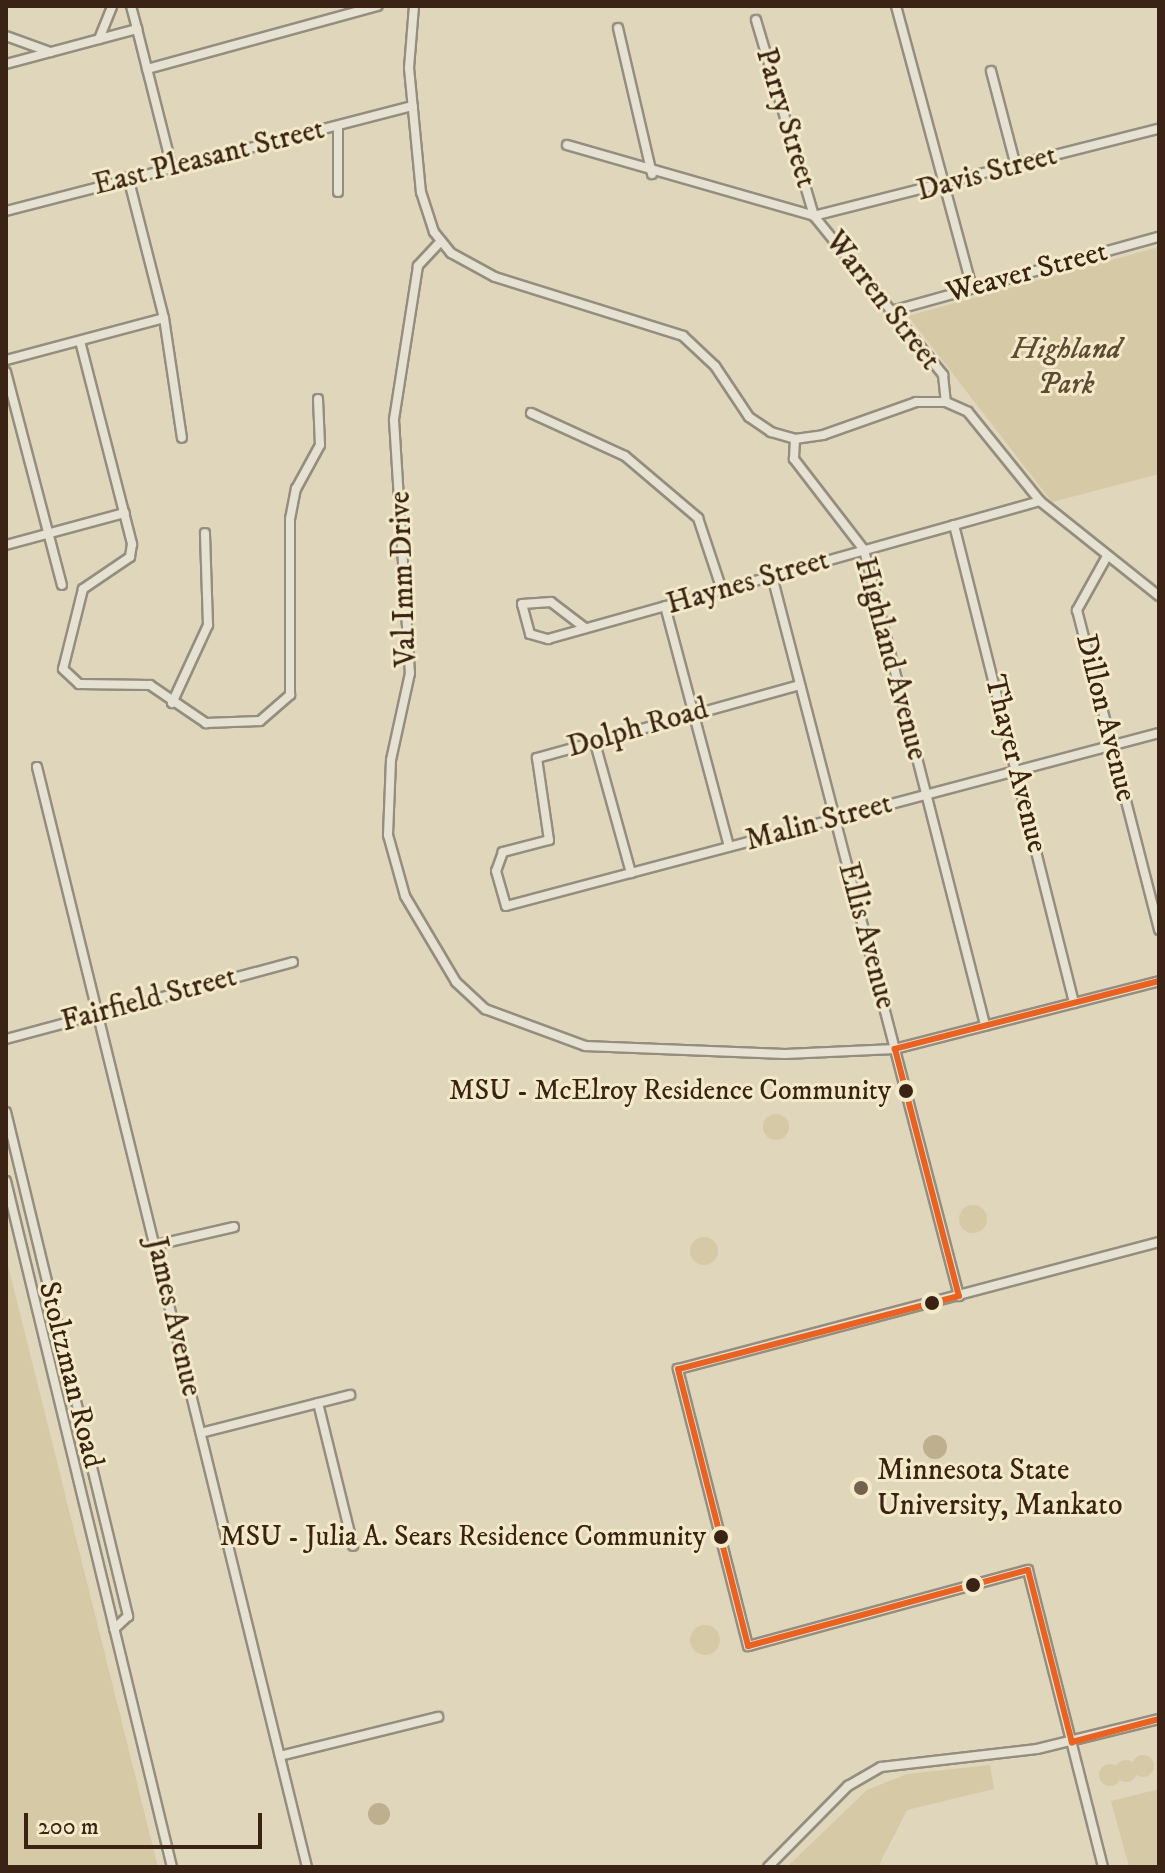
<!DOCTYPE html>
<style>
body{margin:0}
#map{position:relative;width:1165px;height:1873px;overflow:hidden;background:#dfd6bc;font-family:"IM FELL DW Pica",serif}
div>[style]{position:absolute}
.green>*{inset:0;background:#d6c9a6}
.round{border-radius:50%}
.water>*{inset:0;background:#beaf8e}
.roads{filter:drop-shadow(2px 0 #958d7d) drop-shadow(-2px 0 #958d7d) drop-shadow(0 2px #958d7d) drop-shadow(0 -2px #958d7d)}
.minor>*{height:8px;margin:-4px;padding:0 4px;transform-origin:4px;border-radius:4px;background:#e5e1d3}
.bus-1>*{height:6px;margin:-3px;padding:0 3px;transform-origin:3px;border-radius:3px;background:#e96221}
.dots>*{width:22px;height:22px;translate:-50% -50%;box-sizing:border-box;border:4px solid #f3eaca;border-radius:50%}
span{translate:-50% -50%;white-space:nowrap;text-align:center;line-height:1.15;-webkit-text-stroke:6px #f3eaca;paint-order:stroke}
.bus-label{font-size:28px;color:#3a2314}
.right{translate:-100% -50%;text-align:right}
.street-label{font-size:30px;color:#3a2314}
.park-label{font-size:30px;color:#5f4a34;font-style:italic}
.poi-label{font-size:30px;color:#3a2314}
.left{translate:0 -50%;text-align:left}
.frame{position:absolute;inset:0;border:8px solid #3a2314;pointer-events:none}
.scale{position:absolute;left:24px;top:1813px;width:238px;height:36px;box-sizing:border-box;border:4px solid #3a2314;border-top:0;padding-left:10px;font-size:24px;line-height:28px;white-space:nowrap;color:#3a2314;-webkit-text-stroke:6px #f3eaca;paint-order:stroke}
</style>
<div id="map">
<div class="green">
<div style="clip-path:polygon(1159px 247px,1159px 474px,1052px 502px,908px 316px)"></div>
<div class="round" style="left:763px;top:1114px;width:26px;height:26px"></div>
<div class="round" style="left:959px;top:1205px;width:28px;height:28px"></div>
<div class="round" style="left:690px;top:1237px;width:28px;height:28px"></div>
<div style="clip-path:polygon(6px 1258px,11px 1278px,158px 1867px,6px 1867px)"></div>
<div class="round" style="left:690px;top:1625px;width:30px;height:30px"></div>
<div class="round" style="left:1132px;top:1755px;width:22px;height:22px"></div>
<div class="round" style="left:1115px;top:1760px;width:22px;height:22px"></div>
<div class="round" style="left:1099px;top:1764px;width:22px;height:22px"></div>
<div style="clip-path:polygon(990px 1765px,994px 1789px,907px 1810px,878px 1867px,787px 1867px,867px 1790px,907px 1774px)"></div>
<div style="clip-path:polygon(1159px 1789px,1159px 1867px,1129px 1867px,1111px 1801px)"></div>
</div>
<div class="water">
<div class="round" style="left:923px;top:1435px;width:24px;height:24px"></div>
<div class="round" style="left:368px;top:1803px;width:22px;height:22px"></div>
</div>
<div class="roads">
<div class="minor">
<div style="left:131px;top:6px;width:24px;rotate:75deg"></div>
<div style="left:414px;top:6px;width:62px;rotate:94.6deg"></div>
<div style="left:409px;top:68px;width:125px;rotate:84.5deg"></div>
<div style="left:421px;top:192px;width:42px;rotate:72deg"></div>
<div style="left:434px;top:232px;width:27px;rotate:51deg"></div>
<div style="left:451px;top:253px;width:50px;rotate:28.6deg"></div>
<div style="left:495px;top:277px;width:197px;rotate:17.4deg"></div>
<div style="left:683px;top:336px;width:44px;rotate:43.2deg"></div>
<div style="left:715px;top:366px;width:61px;rotate:56.3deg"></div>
<div style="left:749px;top:417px;width:27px;rotate:34deg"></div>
<div style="left:771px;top:432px;width:25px;rotate:16deg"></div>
<div style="left:795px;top:439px;width:28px;rotate:-8deg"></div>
<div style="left:823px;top:435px;width:99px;rotate:-19.5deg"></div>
<div style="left:916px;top:402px;width:30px"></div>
<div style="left:946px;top:402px;width:24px;rotate:24deg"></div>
<div style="left:968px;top:412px;width:114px;rotate:51deg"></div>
<div style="left:1040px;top:501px;width:152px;rotate:38.6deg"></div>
<div style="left:896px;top:6px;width:292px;rotate:74.9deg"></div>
<div style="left:756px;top:20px;width:204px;rotate:73.5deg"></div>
<div style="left:814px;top:216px;width:356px;rotate:-14.2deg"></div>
<div style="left:618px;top:28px;width:150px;rotate:76.9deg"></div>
<div style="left:6px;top:36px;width:47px;rotate:20deg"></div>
<div style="left:99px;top:39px;width:35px;rotate:-68deg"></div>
<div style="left:6px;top:64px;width:136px;rotate:-15deg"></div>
<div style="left:137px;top:29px;width:142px;rotate:75.8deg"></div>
<div style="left:147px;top:69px;width:239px;rotate:-15.3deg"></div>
<div style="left:991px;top:71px;width:98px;rotate:75.3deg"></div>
<div style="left:338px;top:126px;width:66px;rotate:90deg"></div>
<div style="left:567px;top:145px;width:257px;rotate:16deg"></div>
<div style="left:814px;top:216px;width:205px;rotate:50.9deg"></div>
<div style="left:943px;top:375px;width:27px;rotate:84deg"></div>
<div style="left:128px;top:177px;width:146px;rotate:75.7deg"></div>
<div style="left:164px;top:318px;width:121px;rotate:81.5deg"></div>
<div style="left:6px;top:211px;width:420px;rotate:-14.5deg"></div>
<div style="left:441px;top:241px;width:34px;rotate:133deg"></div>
<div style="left:418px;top:266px;width:156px;rotate:98.9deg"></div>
<div style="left:394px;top:420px;width:254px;rotate:86.4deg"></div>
<div style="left:410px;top:673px;width:89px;rotate:102.3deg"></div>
<div style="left:391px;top:760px;width:75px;rotate:92.3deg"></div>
<div style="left:388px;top:835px;width:63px;rotate:74.4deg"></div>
<div style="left:405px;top:896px;width:100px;rotate:59.3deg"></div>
<div style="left:456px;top:982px;width:40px;rotate:43deg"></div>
<div style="left:485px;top:1009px;width:107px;rotate:20.3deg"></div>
<div style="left:585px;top:1046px;width:200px;rotate:2.3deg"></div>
<div style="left:785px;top:1054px;width:110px;rotate:-2.6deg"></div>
<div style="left:895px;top:1049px;width:273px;rotate:-14.4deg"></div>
<div style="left:895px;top:310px;width:274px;rotate:-15.5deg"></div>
<div style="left:80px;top:341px;width:210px;rotate:75.6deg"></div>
<div style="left:132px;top:544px;width:13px;rotate:99deg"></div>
<div style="left:130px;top:557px;width:57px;rotate:145.8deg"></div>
<div style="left:83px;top:589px;width:82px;rotate:104deg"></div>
<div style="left:63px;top:669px;width:22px;rotate:43deg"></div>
<div style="left:79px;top:684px;width:71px;rotate:0.8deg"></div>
<div style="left:150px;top:685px;width:68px;rotate:34.2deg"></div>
<div style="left:206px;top:723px;width:54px;rotate:-2.1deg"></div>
<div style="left:260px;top:721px;width:40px;rotate:-41deg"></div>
<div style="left:290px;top:695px;width:176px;rotate:-90deg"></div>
<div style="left:290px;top:519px;width:31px;rotate:-79deg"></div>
<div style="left:296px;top:489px;width:50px;rotate:-61.4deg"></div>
<div style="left:320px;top:445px;width:46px;rotate:-92.5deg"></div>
<div style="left:6px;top:360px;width:163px;rotate:-14.9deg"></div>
<div style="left:6px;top:372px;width:220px;rotate:75.3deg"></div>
<div style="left:531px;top:413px;width:103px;rotate:24.6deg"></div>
<div style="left:625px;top:456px;width:96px;rotate:40.3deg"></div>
<div style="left:698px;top:518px;width:76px;rotate:71.6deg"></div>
<div style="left:795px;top:439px;width:20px;rotate:93deg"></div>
<div style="left:794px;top:459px;width:115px;rotate:52.4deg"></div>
<div style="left:864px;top:550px;width:491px;rotate:75.7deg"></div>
<div style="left:954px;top:525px;width:493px;rotate:75.9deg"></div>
<div style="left:6px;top:545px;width:123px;rotate:-15.1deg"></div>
<div style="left:1106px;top:558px;width:60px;rotate:119.1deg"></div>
<div style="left:1077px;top:610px;width:330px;rotate:75.6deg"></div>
<div style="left:772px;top:576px;width:744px;rotate:75.44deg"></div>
<div style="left:665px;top:606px;width:249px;rotate:75.1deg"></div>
<div style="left:585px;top:628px;width:43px;rotate:-142.6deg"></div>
<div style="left:551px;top:602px;width:29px;rotate:176deg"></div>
<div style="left:522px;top:604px;width:31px;rotate:75deg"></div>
<div style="left:530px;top:634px;width:19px;rotate:16deg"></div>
<div style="left:548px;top:639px;width:511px;rotate:-15.67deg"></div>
<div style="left:800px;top:685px;width:273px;rotate:164.5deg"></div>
<div style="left:537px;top:758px;width:83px;rotate:81.7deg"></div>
<div style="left:549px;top:840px;width:48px;rotate:165.4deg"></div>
<div style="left:503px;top:852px;width:20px;rotate:110deg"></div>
<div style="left:496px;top:871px;width:36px;rotate:74deg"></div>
<div style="left:506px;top:906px;width:676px;rotate:-14.84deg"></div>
<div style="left:172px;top:703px;width:86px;rotate:-65.2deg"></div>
<div style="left:208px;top:625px;width:92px;rotate:-91.9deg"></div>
<div style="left:595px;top:743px;width:135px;rotate:74.5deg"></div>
<div style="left:37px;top:767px;width:1133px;rotate:76.21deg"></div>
<div style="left:6px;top:1039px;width:297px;rotate:-15deg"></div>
<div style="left:6px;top:1112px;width:519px;rotate:76.39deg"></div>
<div style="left:128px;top:1616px;width:19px;rotate:137deg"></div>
<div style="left:6px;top:1181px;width:706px;rotate:76.4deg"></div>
<div style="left:156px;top:1245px;width:80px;rotate:-13deg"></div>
<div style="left:318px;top:1403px;width:147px;rotate:76.2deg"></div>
<div style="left:201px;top:1433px;width:154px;rotate:-14.3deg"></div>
<div style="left:280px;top:1756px;width:163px;rotate:-13.9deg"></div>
<div style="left:768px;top:1867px;width:114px;rotate:-45.4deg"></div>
<div style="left:848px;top:1786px;width:38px;rotate:-30deg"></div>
<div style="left:881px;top:1767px;width:157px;rotate:-6.6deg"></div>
<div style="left:1037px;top:1749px;width:126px;rotate:-13.8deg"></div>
<div style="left:1103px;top:1867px;width:306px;rotate:-104.2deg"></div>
<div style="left:1028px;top:1570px;width:290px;rotate:164.8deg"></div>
<div style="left:748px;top:1646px;width:286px;rotate:-104.2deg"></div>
<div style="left:678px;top:1369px;width:497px;rotate:-14.8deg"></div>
</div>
</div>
<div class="bus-1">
<div style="left:1159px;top:981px;width:273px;rotate:165.6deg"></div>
<div style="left:895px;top:1049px;width:255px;rotate:75.5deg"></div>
<div style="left:959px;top:1296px;width:290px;rotate:165.4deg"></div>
<div style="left:678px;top:1369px;width:286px;rotate:75.8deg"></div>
<div style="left:748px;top:1646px;width:290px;rotate:-15.2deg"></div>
<div style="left:1028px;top:1570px;width:178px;rotate:75.7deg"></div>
<div style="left:1072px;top:1742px;width:90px;rotate:-14.8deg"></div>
</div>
<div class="dots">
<div style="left:906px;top:1091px;background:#3a2314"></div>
<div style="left:932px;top:1303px;background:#3a2314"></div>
<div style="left:861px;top:1488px;background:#74624f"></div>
<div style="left:721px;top:1537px;background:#3a2314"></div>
<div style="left:973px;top:1585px;background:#3a2314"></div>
</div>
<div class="bus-label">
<span class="right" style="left:891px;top:1091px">MSU - McElroy Residence Community</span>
<span class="right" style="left:706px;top:1537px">MSU - Julia A. Sears Residence Community</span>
</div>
<div class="street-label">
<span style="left:785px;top:118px;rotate:73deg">Parry Street</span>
<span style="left:209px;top:158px;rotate:-14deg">East Pleasant Street</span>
<span style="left:987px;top:174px;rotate:-15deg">Davis Street</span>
<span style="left:1027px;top:273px;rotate:-15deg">Weaver Street</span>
<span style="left:882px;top:301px;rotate:52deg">Warren Street</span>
<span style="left:404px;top:579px;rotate:-92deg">Val Imm Drive</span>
<span style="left:748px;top:583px;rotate:-16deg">Haynes Street</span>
<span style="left:890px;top:659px;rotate:75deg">Highland Avenue</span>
<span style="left:1105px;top:718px;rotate:76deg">Dillon Avenue</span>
<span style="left:638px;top:729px;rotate:-16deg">Dolph Road</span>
<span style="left:1015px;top:764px;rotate:76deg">Thayer Avenue</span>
<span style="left:819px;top:823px;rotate:-15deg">Malin Street</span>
<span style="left:866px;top:936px;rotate:75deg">Ellis Avenue</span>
<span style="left:149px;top:1000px;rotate:-15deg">Fairfield Street</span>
<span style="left:173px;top:1317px;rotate:77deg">James Avenue</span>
<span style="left:70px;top:1375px;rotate:76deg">Stoltzman Road</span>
</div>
<div class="park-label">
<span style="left:1066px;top:367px">Highland<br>Park</span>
</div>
<div class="poi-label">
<span class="left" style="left:877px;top:1488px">Minnesota State<br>University, Mankato</span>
</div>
<div class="frame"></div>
<div class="scale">200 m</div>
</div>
